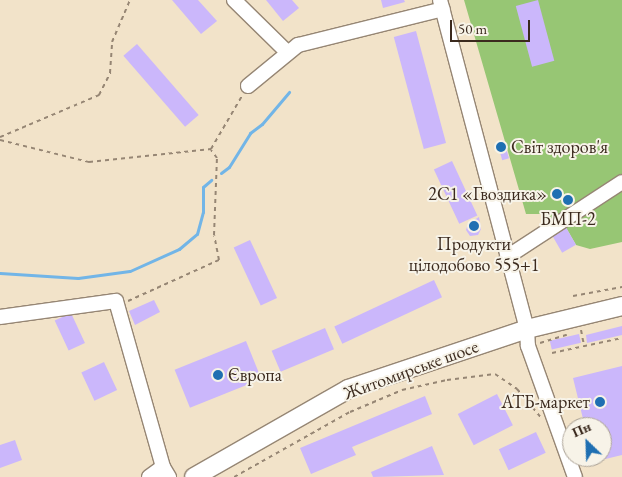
<!DOCTYPE html>
<meta charset="utf-8">
<style>
body{margin:0}
#map{position:relative;width:622px;height:477px;overflow:hidden;background:#f2e3c9;font-family:"EB Garamond",serif}
div>[style]{position:absolute}
.green>*{inset:0;background:#97c674}
.stream>*{height:3px;margin:-1.5px;padding:0 1.5px;transform-origin:1.5px;border-radius:1.5px;background:#72b5e7}
.building>*{inset:0;background:#cbb7fb;transform-origin:0 0}
.path>*{height:2px;margin-top:-1px;transform-origin:0;background:repeating-linear-gradient(90deg,#968674 0 4px,transparent 0 8px)}
.roads{filter:drop-shadow(1px 0 #968674) drop-shadow(-1px 0 #968674) drop-shadow(0 1px #968674) drop-shadow(0 -1px #968674)}
.minor>*{height:14px;margin:-7px;padding:0 7px;transform-origin:7px;border-radius:7px;background:#fff}
.major>*{height:18px;margin:-9px;padding:0 9px;transform-origin:9px;border-radius:9px;background:#fff}
.dots>*{width:14px;height:14px;translate:-50% -50%;box-sizing:border-box;border:2px solid #f7f3e8;border-radius:50%}
span{translate:-50% -50%;white-space:nowrap;text-align:center;line-height:1.15;-webkit-text-stroke:4px #f7f3e8;paint-order:stroke}
.poi-label{font-size:18px;color:#3b2a1e}
.left{translate:0 -50%;text-align:left}
.right{translate:-100% -50%;text-align:right}
.street-label{font-size:18px;color:#3b2a1e}
.north{position:absolute;left:562px;top:417px;width:50px;height:50px;box-sizing:border-box;background:#f7f3e8;border:1px solid #aca397;border-radius:50%;rotate:336deg;font-size:14px;font-weight:700;line-height:20px;text-align:center;color:#3b2a1e}
.north::after{content:'';display:block;margin:auto;width:18px;height:22px;background:#1f6fb2;clip-path:polygon(50% 0,100% 100%,50% 72%,0 100%)}
.scale{position:absolute;left:450px;top:20px;width:80px;height:22px;box-sizing:border-box;border:2px solid #3b2a1e;border-top:0;padding-left:6px;font-size:15px;line-height:18px;white-space:nowrap;color:#3b2a1e;-webkit-text-stroke:4px #f7f3e8;paint-order:stroke}
</style>
<div id="map">
<div class="green">
<div style="clip-path:polygon(464px 0,622px 0,622px 242px,590px 249px,576px 245px,564px 224px,554px 230px,544px 214px,526px 214px)"></div>
</div>
<div class="stream">
<div style="left:221px;top:173px;width:10px;rotate:-37deg"></div>
<div style="left:229px;top:167px;width:40px;rotate:-58deg"></div>
<div style="left:250px;top:133px;width:15px;rotate:-37deg"></div>
<div style="left:262px;top:124px;width:42px;rotate:-49.8deg"></div>
<div style="left:0;top:273px;width:78px;rotate:3.7deg"></div>
<div style="left:78px;top:278px;width:52px;rotate:-7.7deg"></div>
<div style="left:130px;top:271px;width:54px;rotate:-24.2deg"></div>
<div style="left:179px;top:249px;width:23px;rotate:-40deg"></div>
<div style="left:197px;top:234px;width:23px;rotate:-75deg"></div>
<div style="left:203px;top:212px;width:25px;rotate:-90deg"></div>
<div style="left:203px;top:187px;width:11px;rotate:-41deg"></div>
</div>
<div class="building">
<div style="clip-path:polygon(172px 0,198px 0,217px 21px,201px 34px)"></div>
<div style="clip-path:polygon(266px 0,292px 0,299px 8px,283px 21px)"></div>
<div style="clip-path:polygon(381px 0,404px 0,405px 2px,383px 8px)"></div>
<div style="left:538px;top:0;width:63px;height:23px;rotate:75deg"></div>
<div style="left:416px;top:31px;width:116px;height:23px;rotate:75deg"></div>
<div style="left:137px;top:44px;width:94px;height:18px;rotate:49deg"></div>
<div style="left:504px;top:141px;width:18px;height:7px;rotate:74deg"></div>
<div style="left:452px;top:161px;width:60px;height:20px;rotate:65deg"></div>
<div style="clip-path:polygon(479px 217px,481px 229px,478px 235px,470px 236px,466px 230px,468px 224px)"></div>
<div style="left:564px;top:224px;width:24px;height:16px;rotate:60deg"></div>
<div style="left:250px;top:240px;width:64px;height:18px;rotate:65deg"></div>
<div style="left:434px;top:280px;width:19px;height:110px;rotate:65deg"></div>
<div style="clip-path:polygon(154px 300px,160px 312px,135px 325px,129px 311px)"></div>
<div style="left:71px;top:313px;width:33px;height:18px;rotate:65deg"></div>
<div style="clip-path:polygon(622px 326px,622px 335px,587px 343px,586px 335px)"></div>
<div style="left:325px;top:328px;width:23px;height:58px;rotate:67deg"></div>
<div style="left:579px;top:334px;width:9px;height:30px;rotate:77deg"></div>
<div style="left:246px;top:341px;width:41px;height:77px;rotate:68deg"></div>
<div style="left:104px;top:362px;width:31px;height:25px;rotate:65deg"></div>
<div style="clip-path:polygon(622px 366px,622px 455px,593px 462px,592px 457px,602px 457px,602px 427px,585px 427px,573px 378px)"></div>
<div style="left:497px;top:394px;width:35px;height:44px;rotate:63deg"></div>
<div style="clip-path:polygon(425px 396px,432px 414px,352px 447px,356px 455px,311px 474px,300px 448px)"></div>
<div style="left:536px;top:432px;width:23px;height:41px;rotate:65deg"></div>
<div style="clip-path:polygon(15px 440px,22px 460px,0 468px,0 445px)"></div>
<div style="clip-path:polygon(432px 446px,444px 475px,373px 477px,371px 472px)"></div>
</div>
<div class="path">
<div style="left:0;top:137px;width:108px;rotate:-23deg"></div>
<div style="left:99px;top:95px;width:25px;rotate:-63deg"></div>
<div style="left:110px;top:73px;width:31px;rotate:-86deg"></div>
<div style="left:112px;top:42px;width:46px;rotate:-66.8deg"></div>
<div style="left:0;top:140px;width:92px;rotate:13.9deg"></div>
<div style="left:89px;top:162px;width:123px;rotate:-6.1deg"></div>
<div style="left:211px;top:149px;width:61px;rotate:-59.7deg"></div>
<div style="left:573px;top:296px;width:50px;rotate:-10.4deg"></div>
<div style="left:128px;top:301px;width:100px;rotate:-24.3deg"></div>
<div style="left:219px;top:260px;width:25px;rotate:-101deg"></div>
<div style="left:214px;top:235px;width:77px;rotate:-87.8deg"></div>
<div style="left:217px;top:158px;width:10px;rotate:-127deg"></div>
<div style="left:581px;top:330px;width:15px;rotate:79deg"></div>
<div style="left:540px;top:343px;width:28px;rotate:-17deg"></div>
<div style="left:552px;top:353px;width:72px;rotate:-12.1deg"></div>
<div style="left:234px;top:477px;width:133px;rotate:-29.3deg"></div>
<div style="left:350px;top:412px;width:56px;rotate:-22.9deg"></div>
<div style="left:402px;top:390px;width:46px;rotate:-12.5deg"></div>
<div style="left:447px;top:380px;width:48px;rotate:-7.1deg"></div>
<div style="left:495px;top:374px;width:27px;rotate:34deg"></div>
<div style="left:517px;top:389px;width:38px;rotate:50deg"></div>
</div>
<div class="roads">
<div class="minor">
<div style="left:234px;top:0;width:74px;rotate:44.5deg"></div>
<div style="left:440px;top:0;width:340px;rotate:75.2deg"></div>
<div style="left:527px;top:329px;width:17px;rotate:87deg"></div>
<div style="left:528px;top:346px;width:139px;rotate:70.3deg"></div>
<div style="left:248px;top:86px;width:65px;rotate:-39.4deg"></div>
<div style="left:298px;top:45px;width:149px;rotate:-13.9deg"></div>
<div style="left:507px;top:257px;width:137px;rotate:-33.1deg"></div>
<div style="left:0;top:317px;width:117px;rotate:-7.9deg"></div>
<div style="left:116px;top:301px;width:173px;rotate:74.2deg"></div>
<div style="left:163px;top:467px;width:12px;rotate:59deg"></div>
<div style="left:149px;top:477px;width:17px;rotate:-36deg"></div>
</div>
<div class="major">
<div style="left:194px;top:477px;width:177px;rotate:-29.7deg"></div>
<div style="left:348px;top:389px;width:189px;rotate:-18.5deg"></div>
<div style="left:527px;top:329px;width:98px;rotate:-13.6deg"></div>
</div>
</div>
<div class="dots">
<div style="left:501px;top:147px;background:#1f6fb2"></div>
<div style="left:557px;top:194px;background:#1f6fb2"></div>
<div style="left:568px;top:200px;background:#1f6fb2"></div>
<div style="left:474px;top:226px;background:#1f6fb2"></div>
<div style="left:218px;top:375px;background:#1f6fb2"></div>
<div style="left:600px;top:402px;background:#1f6fb2"></div>
</div>
<div class="poi-label">
<span class="left" style="left:511px;top:147px">Світ здоров'я</span>
<span class="right" style="left:547px;top:194px">2С1 «Гвоздика»</span>
<span style="left:568px;top:219px">БМП-2</span>
<span style="left:474px;top:255px">Продукти<br>цілодобово 555+1</span>
<span class="left" style="left:228px;top:375px">Європа</span>
<span class="right" style="left:590px;top:402px">АТБ-маркет</span>
</div>
<div class="street-label">
<span style="left:411px;top:370px;rotate:-20deg">Житомирське шосе</span>
</div>
<div class="north">Пн</div>
<div class="scale">50 m</div>
</div>
